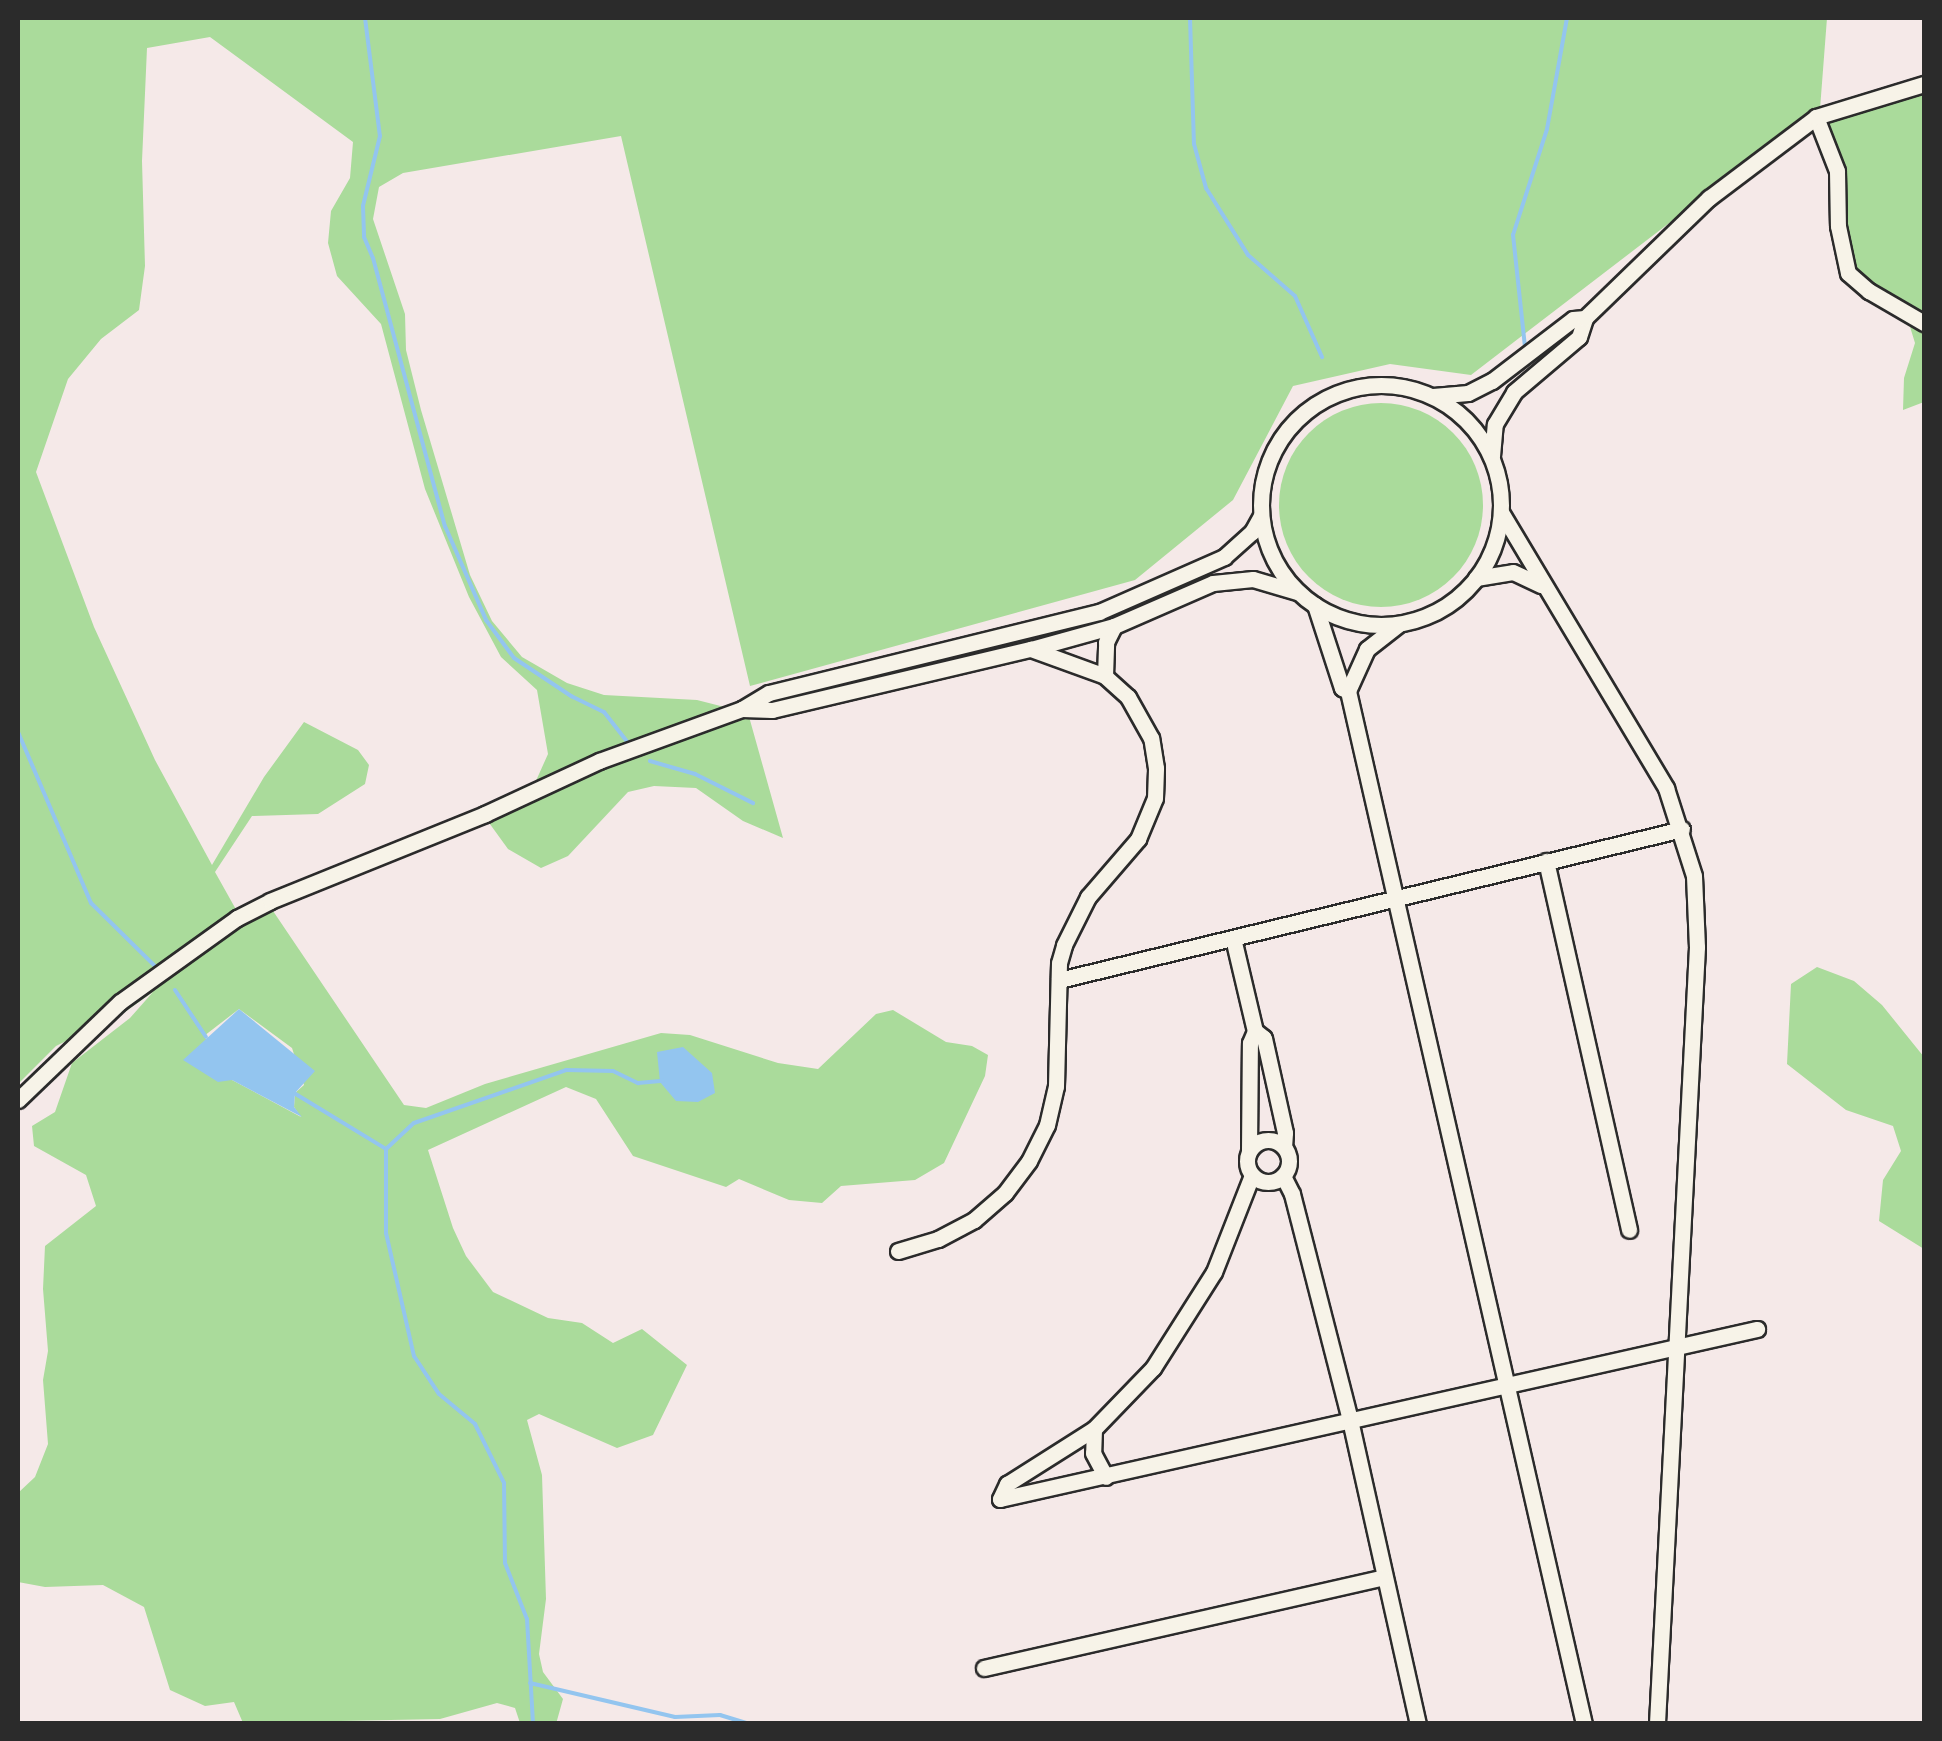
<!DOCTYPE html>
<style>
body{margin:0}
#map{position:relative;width:1942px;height:1741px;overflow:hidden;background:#f5e9e8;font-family:Mali,sans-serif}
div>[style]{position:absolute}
.green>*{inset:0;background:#aadb9b}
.round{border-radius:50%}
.water>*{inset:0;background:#93c5ef}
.stream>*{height:4px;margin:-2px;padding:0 2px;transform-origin:2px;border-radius:2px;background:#93c5ef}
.roads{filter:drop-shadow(2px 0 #2b2b2b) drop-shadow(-2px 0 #2b2b2b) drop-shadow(0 2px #2b2b2b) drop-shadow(0 -2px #2b2b2b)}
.minor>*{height:15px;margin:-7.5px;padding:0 7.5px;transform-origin:7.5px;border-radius:7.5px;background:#f7f3e8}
.minor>.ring{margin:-7.5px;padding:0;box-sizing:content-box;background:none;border:15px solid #f7f3e8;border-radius:50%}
span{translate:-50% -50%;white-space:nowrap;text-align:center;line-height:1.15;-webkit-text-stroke:9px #f7f3e8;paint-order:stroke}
.frame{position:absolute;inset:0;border:20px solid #2b2b2b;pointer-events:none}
</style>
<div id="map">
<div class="green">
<div style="clip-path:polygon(evenodd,18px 18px,1827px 18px,1819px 122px,1924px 90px,1924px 402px,1903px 410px,1904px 378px,1915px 343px,1907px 317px,1868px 294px,1845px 254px,1847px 168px,1836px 147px,1810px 115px,1471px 375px,1390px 364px,1293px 386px,1233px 500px,1135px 580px,750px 686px,621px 136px,403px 173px,379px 187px,373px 219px,405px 314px,406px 350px,421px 410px,470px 575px,492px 621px,522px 657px,567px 683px,604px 695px,697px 700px,748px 713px,783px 838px,743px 821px,696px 788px,654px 786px,628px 792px,568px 856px,541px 868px,508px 849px,487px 820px,535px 783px,548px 754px,537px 690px,501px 657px,469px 597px,425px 489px,381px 324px,337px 276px,328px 243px,331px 211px,350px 178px,353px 142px,210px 37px,147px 48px,142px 161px,145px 266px,139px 310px,101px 339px,68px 379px,36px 472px,94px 627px,155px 760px,212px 865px,264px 777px,304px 722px,358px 750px,369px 765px,365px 784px,318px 814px,252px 816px,215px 872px,243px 922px,271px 908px,404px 1105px,426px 1108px,485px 1084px,661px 1033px,690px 1035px,778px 1063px,818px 1069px,876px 1014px,893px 1010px,946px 1042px,972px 1046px,988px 1055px,985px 1076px,944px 1163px,915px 1180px,841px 1186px,822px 1203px,789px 1200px,739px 1179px,726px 1187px,633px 1156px,596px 1099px,566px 1087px,428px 1150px,453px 1228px,466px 1256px,493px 1292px,548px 1318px,582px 1323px,613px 1343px,642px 1329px,687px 1365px,653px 1435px,617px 1448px,539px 1414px,527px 1420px,542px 1475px,546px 1599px,539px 1654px,543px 1672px,563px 1699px,556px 1724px,520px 1723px,515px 1708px,497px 1703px,440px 1719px,243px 1723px,234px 1702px,205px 1706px,170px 1690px,144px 1607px,103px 1585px,45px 1587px,18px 1582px,18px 1493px,35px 1477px,48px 1444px,43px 1380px,48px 1351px,43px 1289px,45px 1246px,96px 1206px,86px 1175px,34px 1146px,32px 1126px,55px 1112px,72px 1063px,130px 1018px,153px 992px,125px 1012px,56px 1046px,18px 1084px,18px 18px,239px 1009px,292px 1048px,304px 1085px,295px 1093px,294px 1107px,301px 1117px,232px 1080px,204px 1036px,239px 1009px)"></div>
<div class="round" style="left:1279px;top:403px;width:204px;height:204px"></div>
<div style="clip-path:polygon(1817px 967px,1854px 981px,1882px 1005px,1924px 1057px,1924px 1249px,1879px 1221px,1883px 1180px,1901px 1151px,1893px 1126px,1846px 1110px,1787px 1064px,1791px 984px)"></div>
</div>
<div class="water">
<div style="clip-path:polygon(239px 1009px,315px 1071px,295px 1093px,294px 1107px,302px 1117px,232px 1080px,218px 1082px,183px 1060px)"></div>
<div style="clip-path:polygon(683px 1047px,712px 1073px,715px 1093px,698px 1102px,676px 1101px,660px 1082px,657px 1052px)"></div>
</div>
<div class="stream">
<div style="left:365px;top:18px;width:119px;rotate:82.8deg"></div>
<div style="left:380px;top:136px;width:72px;rotate:103.7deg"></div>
<div style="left:363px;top:206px;width:31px;rotate:88deg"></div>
<div style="left:364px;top:237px;width:23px;rotate:67deg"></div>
<div style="left:373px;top:258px;width:278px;rotate:75deg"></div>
<div style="left:445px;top:526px;width:103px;rotate:66.4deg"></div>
<div style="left:486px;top:620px;width:47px;rotate:53.6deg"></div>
<div style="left:514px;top:658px;width:69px;rotate:33.7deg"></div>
<div style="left:571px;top:696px;width:37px;rotate:26deg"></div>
<div style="left:604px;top:712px;width:39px;rotate:52deg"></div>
<div style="left:1190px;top:18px;width:126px;rotate:88.2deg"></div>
<div style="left:1194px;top:144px;width:46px;rotate:74.7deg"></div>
<div style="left:1206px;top:188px;width:79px;rotate:57.9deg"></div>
<div style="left:1248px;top:255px;width:62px;rotate:41.1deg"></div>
<div style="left:1295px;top:296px;width:67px;rotate:66.1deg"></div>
<div style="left:1525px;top:347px;width:113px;rotate:-96.1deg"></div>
<div style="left:1513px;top:235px;width:111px;rotate:-72.2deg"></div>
<div style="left:1547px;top:129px;width:113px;rotate:-79.8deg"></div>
<div style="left:18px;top:732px;width:186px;rotate:66.9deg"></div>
<div style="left:91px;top:903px;width:91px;rotate:44.6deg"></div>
<div style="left:650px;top:761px;width:47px;rotate:16.1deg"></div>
<div style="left:695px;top:774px;width:65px;rotate:26.6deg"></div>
<div style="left:175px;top:990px;width:56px;rotate:56.6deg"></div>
<div style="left:294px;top:1093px;width:108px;rotate:31.3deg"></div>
<div style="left:386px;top:1149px;width:84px;rotate:90deg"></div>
<div style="left:386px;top:1233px;width:126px;rotate:77.2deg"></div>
<div style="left:414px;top:1356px;width:45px;rotate:56.7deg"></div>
<div style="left:439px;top:1394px;width:47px;rotate:39.8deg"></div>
<div style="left:475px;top:1424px;width:66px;rotate:63.8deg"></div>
<div style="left:504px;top:1483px;width:80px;rotate:89.3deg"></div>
<div style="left:505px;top:1563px;width:60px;rotate:68.6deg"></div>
<div style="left:527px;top:1619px;width:105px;rotate:86.7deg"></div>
<div style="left:386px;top:1149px;width:38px;rotate:-43deg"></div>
<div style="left:414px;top:1123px;width:161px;rotate:-19.2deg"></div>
<div style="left:566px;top:1070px;width:47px;rotate:1.2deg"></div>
<div style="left:613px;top:1071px;width:28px;rotate:26deg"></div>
<div style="left:638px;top:1083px;width:25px;rotate:-5deg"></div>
<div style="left:530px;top:1683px;width:149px;rotate:13.2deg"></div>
<div style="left:675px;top:1717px;width:45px;rotate:-2.5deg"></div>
<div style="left:720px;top:1715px;width:30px;rotate:17deg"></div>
</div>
<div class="roads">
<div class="minor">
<div style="left:1816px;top:117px;width:58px;rotate:68.7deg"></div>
<div style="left:1837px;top:171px;width:55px;rotate:89deg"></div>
<div style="left:1838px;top:226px;width:48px;rotate:78deg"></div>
<div style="left:1848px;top:273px;width:28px;rotate:41deg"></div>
<div style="left:1869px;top:291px;width:64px;rotate:30.2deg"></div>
<div class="ring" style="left:1261px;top:385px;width:225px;height:225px"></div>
<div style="left:1433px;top:396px;width:35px;rotate:-5deg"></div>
<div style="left:1468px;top:393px;width:27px;rotate:-27deg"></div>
<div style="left:1492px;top:381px;width:102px;rotate:-37.4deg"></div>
<div style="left:1573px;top:319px;width:12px;rotate:-5deg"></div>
<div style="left:1492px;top:456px;width:32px;rotate:-85deg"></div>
<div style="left:1495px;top:424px;width:37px;rotate:-59deg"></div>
<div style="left:1514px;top:392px;width:85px;rotate:-40.2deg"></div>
<div style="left:1579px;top:337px;width:20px;rotate:-72deg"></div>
<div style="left:1585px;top:318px;width:173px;rotate:-44.1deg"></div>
<div style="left:1709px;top:198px;width:134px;rotate:-37.1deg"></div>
<div style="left:1816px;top:117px;width:113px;rotate:-17deg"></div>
<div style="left:1501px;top:512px;width:322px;rotate:59.1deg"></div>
<div style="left:1666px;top:788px;width:92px;rotate:72.3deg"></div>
<div style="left:1694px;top:876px;width:71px;rotate:87.6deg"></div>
<div style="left:1697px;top:947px;width:778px;rotate:92.95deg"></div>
<div style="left:1476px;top:578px;width:37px;rotate:-9deg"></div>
<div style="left:1513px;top:572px;width:31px;rotate:25deg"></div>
<div style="left:1315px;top:605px;width:87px;rotate:72deg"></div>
<div style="left:1342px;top:688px;width:7px;rotate:27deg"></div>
<div style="left:1348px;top:691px;width:1060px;rotate:77.13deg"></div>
<div style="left:1105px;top:676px;width:34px;rotate:-88deg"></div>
<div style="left:1106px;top:642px;width:18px;rotate:-63deg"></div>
<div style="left:1348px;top:691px;width:46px;rotate:-65.7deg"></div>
<div style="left:1367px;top:649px;width:39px;rotate:-38deg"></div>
<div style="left:742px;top:709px;width:30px;rotate:2deg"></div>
<div style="left:772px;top:710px;width:266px;rotate:-13.3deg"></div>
<div style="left:1031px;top:649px;width:86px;rotate:-15.5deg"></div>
<div style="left:1114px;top:626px;width:108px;rotate:-23.5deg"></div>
<div style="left:1213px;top:583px;width:40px;rotate:-5.7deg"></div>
<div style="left:1253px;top:579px;width:46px;rotate:16.5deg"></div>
<div style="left:1546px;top:861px;width:378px;rotate:77.3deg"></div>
<div style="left:1233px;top:938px;width:96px;rotate:76.7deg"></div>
<div style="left:1255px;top:1031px;width:11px;rotate:38deg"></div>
<div style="left:1264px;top:1038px;width:97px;rotate:77.5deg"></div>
<div style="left:1285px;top:1133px;width:13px;rotate:94deg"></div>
<div style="left:1059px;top:980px;width:641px;rotate:-13.62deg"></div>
<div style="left:18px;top:1100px;width:141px;rotate:-43.9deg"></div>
<div style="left:120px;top:1002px;width:144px;rotate:-35.7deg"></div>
<div style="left:237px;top:918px;width:37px;rotate:-27deg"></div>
<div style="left:270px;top:901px;width:232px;rotate:-22deg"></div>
<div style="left:485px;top:814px;width:126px;rotate:-24.9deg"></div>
<div style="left:599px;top:761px;width:152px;rotate:-20deg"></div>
<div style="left:742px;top:709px;width:31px;rotate:-31deg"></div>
<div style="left:769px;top:693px;width:340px;rotate:-13.8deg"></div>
<div style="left:1099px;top:612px;width:137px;rotate:-23.7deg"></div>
<div style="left:1224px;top:557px;width:38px;rotate:-42deg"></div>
<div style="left:1252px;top:532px;width:18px;rotate:-61deg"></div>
<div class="ring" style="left:1247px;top:1140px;width:27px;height:27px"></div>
<div style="left:1249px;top:1150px;width:107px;rotate:-89.5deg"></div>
<div style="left:1250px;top:1043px;width:13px;rotate:-67deg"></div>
<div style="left:1283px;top:1176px;width:20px;rotate:63deg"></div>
<div style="left:1292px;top:1194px;width:233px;rotate:75.6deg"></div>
<div style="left:1350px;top:1420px;width:312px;rotate:77.4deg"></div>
<div style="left:898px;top:1251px;width:42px;rotate:-16.7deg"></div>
<div style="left:938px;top:1239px;width:41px;rotate:-27.8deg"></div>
<div style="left:974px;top:1220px;width:41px;rotate:-41.1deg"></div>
<div style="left:1005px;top:1193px;width:40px;rotate:-53deg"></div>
<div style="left:1029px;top:1161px;width:40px;rotate:-63.4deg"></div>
<div style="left:1047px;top:1125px;width:40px;rotate:-77deg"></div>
<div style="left:1056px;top:1086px;width:123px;rotate:-88.6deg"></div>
<div style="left:1059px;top:963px;width:19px;rotate:-74deg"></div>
<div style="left:1064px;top:945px;width:54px;rotate:-63.4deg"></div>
<div style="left:1088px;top:897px;width:77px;rotate:-49.2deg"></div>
<div style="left:1138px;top:839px;width:44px;rotate:-67.5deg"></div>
<div style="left:1155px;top:798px;width:30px;rotate:-88deg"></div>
<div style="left:1156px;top:768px;width:30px;rotate:-99deg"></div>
<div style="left:1151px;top:738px;width:47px;rotate:-119.3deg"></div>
<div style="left:1128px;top:697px;width:31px;rotate:-138deg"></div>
<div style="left:1105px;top:676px;width:79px;rotate:-160deg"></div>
<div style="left:1094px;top:1429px;width:24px;rotate:92deg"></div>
<div style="left:1093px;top:1453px;width:27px;rotate:62deg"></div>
<div style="left:1000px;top:1499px;width:776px;rotate:-12.66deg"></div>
<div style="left:1000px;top:1499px;width:17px;rotate:-65deg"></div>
<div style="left:1007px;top:1484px;width:103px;rotate:-32.3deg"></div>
<div style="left:1094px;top:1429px;width:85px;rotate:-46deg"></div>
<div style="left:1153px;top:1368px;width:114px;rotate:-57.6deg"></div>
<div style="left:1214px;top:1272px;width:104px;rotate:-68.6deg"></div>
<div style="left:984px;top:1668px;width:409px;rotate:-12.8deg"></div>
</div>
</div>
<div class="frame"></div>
</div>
